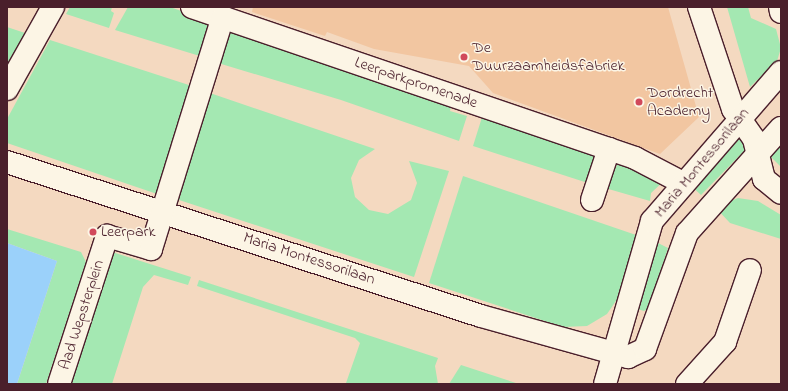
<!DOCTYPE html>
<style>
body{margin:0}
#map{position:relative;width:788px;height:391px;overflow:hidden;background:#f9e7d1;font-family:"Indie Flower",sans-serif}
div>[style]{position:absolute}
.built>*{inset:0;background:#f4d9c0;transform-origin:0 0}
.green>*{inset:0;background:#a4e8b2}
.water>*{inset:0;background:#9bd1fa}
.building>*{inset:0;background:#f2c6a1}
.roads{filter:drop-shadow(1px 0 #4a1f2b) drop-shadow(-1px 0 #4a1f2b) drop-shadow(0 1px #4a1f2b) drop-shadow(0 -1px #4a1f2b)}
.minor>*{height:22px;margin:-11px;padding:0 11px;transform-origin:11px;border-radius:11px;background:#fcf5e5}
.dots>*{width:11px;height:11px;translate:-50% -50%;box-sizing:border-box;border:2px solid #fcf5e5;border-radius:50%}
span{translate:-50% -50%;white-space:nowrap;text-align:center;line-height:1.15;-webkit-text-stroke:3px #fcf5e5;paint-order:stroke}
.poi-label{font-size:16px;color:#4a1f2b}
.left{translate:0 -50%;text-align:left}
.street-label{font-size:16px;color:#4a1f2b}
.frame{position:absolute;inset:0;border:8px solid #4a1f2b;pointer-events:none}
</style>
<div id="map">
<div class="built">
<div style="left:7px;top:7px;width:774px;height:377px"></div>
</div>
<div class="green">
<div style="clip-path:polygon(70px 7px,112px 7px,111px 11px,114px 13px,109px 28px,66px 14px)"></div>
<div style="clip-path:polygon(128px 7px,170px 7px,204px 19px,209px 24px,203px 57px,115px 30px)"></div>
<div style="clip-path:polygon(727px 7px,748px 7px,751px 18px,776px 29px,781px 48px,777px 61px,750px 87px)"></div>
<div style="clip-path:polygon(7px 27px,28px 34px,7px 70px)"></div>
<div style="clip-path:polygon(228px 30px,452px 104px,450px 111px,467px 116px,459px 141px,341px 100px,218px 63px)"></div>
<div style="clip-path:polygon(50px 40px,195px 87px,160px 195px,7px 143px,7px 119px)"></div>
<div style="clip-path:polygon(207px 92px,375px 149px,359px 160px,351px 178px,355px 197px,369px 210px,388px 214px,411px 200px,417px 183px,409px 161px,449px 171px,414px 277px,173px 198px)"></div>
<div style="clip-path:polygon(483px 114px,591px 151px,596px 156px,591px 184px,473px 146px)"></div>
<div style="clip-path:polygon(741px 134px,746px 149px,701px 195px,687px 182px)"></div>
<div style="clip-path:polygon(781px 137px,781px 167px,770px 156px)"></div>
<div style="clip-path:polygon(618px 163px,666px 179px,651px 193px,650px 201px,605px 188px)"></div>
<div style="clip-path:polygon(463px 176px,639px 236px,620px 295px,607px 314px,587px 326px,563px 327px,429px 283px)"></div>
<div style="clip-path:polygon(738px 198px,758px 201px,781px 215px,781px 239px,730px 223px,715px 207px)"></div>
<div style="clip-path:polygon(7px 229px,81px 252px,86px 262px,46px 384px,17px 384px,57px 261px,7px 243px)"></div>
<div style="clip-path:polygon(656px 242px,668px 248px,649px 308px,644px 311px,637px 309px)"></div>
<div style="clip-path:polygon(109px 251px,191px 277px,188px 285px,154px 275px,143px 287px,112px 384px,66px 384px)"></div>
<div style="clip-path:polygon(199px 280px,438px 358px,435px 366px,438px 384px,349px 384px,346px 383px,360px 343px,355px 338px,197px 286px)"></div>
<div style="clip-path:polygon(461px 365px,519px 384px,449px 384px)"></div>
</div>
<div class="water">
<div style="clip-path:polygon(7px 243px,57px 261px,17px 384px,7px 384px)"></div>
</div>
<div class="building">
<div style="clip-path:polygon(253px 7px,668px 7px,699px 117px,660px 154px,493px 93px,469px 66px,374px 49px,327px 32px,325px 36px,252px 12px)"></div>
</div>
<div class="roads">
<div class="minor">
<div style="left:192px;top:7px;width:468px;rotate:18.8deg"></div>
<div style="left:635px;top:158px;width:54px;rotate:27.5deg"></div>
<div style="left:699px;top:7px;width:108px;rotate:71.6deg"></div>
<div style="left:733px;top:109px;width:37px;rotate:55deg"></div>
<div style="left:754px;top:139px;width:41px;rotate:76deg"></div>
<div style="left:764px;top:179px;width:22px;rotate:39deg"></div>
<div style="left:780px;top:7px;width:5px;rotate:79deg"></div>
<div style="left:7px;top:89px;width:94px;rotate:-60.7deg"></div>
<div style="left:7px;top:162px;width:498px;rotate:18deg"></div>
<div style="left:481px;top:316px;width:153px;rotate:15.6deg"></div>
<div style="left:628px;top:357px;width:19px;rotate:-25deg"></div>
<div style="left:645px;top:349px;width:123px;rotate:-70.1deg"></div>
<div style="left:687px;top:233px;width:141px;rotate:-48.2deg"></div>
<div style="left:592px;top:200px;width:54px;rotate:-71.6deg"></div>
<div style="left:59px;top:384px;width:156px;rotate:-72deg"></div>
<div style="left:107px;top:236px;width:46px;rotate:16.5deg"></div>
<div style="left:151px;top:249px;width:243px;rotate:-72.8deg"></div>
<div style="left:605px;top:384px;width:170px;rotate:-73.9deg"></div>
<div style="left:652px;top:221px;width:197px;rotate:-49.1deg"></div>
<div style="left:687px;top:384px;width:57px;rotate:-47.9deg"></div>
<div style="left:725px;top:342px;width:76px;rotate:-70.9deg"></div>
</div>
</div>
<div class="dots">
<div style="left:464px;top:57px;background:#d1495b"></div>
<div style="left:639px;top:102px;background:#d1495b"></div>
<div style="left:93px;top:232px;background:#d1495b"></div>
</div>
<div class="poi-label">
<span class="left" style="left:472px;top:57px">De<br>Duurzaamheidsfabriek</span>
<span class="left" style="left:647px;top:102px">Dordrecht<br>Academy</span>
<span class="left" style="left:101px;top:232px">Leerpark</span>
</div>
<div class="street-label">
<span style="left:416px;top:83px;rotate:19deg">Leerparkpromenade</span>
<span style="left:702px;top:163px;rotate:-50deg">Maria Montessorilaan</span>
<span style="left:309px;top:259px;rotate:18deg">Maria Montessorilaan</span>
<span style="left:82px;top:315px;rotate:-72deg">Aad Wepsterplein</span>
</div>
<div class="frame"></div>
</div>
